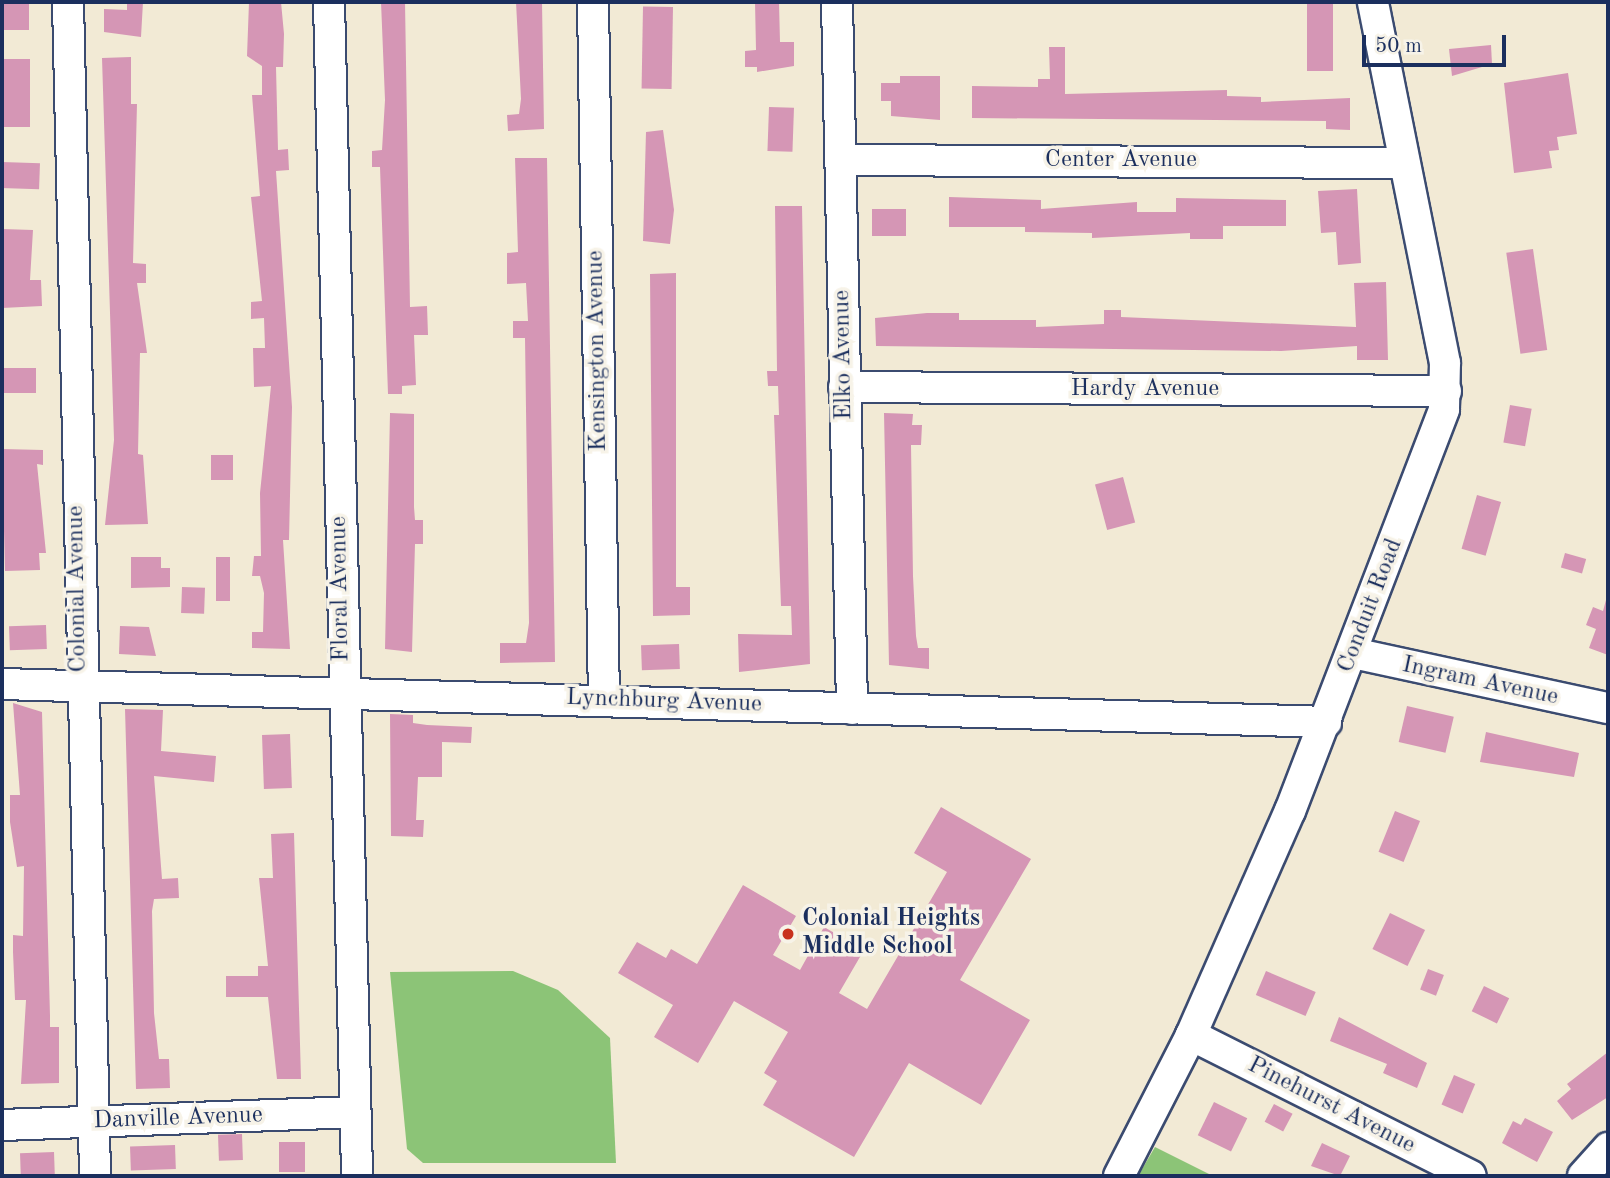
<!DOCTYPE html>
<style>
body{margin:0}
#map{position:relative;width:1610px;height:1178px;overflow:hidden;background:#f2ead5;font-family:"Old Standard TT",serif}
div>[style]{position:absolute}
.green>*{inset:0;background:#8cc477}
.building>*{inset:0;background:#d596b5;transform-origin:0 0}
.roads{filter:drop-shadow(2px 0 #3b4b70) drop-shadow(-2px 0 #3b4b70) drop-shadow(0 2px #3b4b70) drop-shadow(0 -2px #3b4b70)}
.minor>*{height:30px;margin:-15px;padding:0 15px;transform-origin:15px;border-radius:15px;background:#fff}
.dots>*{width:19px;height:19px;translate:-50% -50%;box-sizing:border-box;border:4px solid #f7f3e8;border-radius:50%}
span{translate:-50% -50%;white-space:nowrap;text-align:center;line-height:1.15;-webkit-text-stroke:7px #f7f3e8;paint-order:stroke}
.street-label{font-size:24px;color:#1b2f5e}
.poi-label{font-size:24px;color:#1b2f5e;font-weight:700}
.left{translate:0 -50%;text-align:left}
.frame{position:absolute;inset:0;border:4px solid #1b2f5e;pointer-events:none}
.scale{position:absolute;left:1362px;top:35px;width:144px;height:32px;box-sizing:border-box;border:4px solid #1b2f5e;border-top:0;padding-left:9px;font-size:21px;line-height:24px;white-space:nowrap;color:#1b2f5e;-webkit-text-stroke:5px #f7f3e8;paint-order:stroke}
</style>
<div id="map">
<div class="green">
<div style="clip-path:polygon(513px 971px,558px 990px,610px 1038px,616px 1163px,423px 1163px,407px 1149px,390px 972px)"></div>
<div style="clip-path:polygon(1155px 1147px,1213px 1176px,1138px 1176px)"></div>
</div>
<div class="building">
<div style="left:2px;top:2px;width:27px;height:28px"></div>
<div style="clip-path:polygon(127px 2px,143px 2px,141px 37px,104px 32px,104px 9px,127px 10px)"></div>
<div style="clip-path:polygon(249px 2px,281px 2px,284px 34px,283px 67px,276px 67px,278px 150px,288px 149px,289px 170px,276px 171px,292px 407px,289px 540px,283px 540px,290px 649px,252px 648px,252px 632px,263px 632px,264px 593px,260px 576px,252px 576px,254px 556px,261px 556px,260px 493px,271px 386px,254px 387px,253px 348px,265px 348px,264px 318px,251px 319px,251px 302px,262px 301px,251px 197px,260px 196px,252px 95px,262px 95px,262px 66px,247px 56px)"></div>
<div style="clip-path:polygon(381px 2px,405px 2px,410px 307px,427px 306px,428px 335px,414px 335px,416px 385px,402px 386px,402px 394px,388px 394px,380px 167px,372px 167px,372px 151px,382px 150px,385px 100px)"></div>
<div style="clip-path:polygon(516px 2px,542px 2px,544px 129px,508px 131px,507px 115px,519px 114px,521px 99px)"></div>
<div style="clip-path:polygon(755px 2px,779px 2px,780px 42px,794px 42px,794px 66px,757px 72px,757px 67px,745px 67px,745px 51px,756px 50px)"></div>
<div style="left:1307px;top:2px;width:26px;height:69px"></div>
<div style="left:673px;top:7px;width:82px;height:30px;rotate:91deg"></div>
<div style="clip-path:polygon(1491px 45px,1492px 64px,1452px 76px,1449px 49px)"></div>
<div style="clip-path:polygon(1049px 47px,1065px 47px,1065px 94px,1227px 90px,1227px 96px,1261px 97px,1261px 102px,1350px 98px,1350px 130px,1326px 129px,1326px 121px,972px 118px,972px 86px,1038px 87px,1038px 79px,1050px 79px)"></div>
<div style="clip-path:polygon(131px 57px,131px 104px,137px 104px,133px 263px,146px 264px,146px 283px,137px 283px,147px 353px,140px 353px,138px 454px,143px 455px,148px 524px,105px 525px,114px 440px,102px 58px)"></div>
<div style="left:2px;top:59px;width:28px;height:68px"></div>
<div style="clip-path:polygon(1568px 73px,1577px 134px,1557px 137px,1559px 150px,1549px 151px,1552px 168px,1514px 173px,1504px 83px)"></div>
<div style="clip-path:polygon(900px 76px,940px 76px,940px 120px,891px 116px,891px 101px,881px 101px,881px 83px,900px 83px)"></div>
<div style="left:769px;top:107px;width:25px;height:44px;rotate:2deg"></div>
<div style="clip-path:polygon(663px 130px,674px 210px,670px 244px,643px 241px,646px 132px)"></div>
<div style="clip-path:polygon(515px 158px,547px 158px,555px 662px,500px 663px,500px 643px,526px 643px,529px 623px,525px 338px,513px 338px,513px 321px,528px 321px,526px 283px,507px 284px,507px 253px,518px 252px)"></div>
<div style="left:2px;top:162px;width:38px;height:26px;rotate:2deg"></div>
<div style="clip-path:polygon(1357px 189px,1361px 263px,1338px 265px,1336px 232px,1321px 233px,1318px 191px)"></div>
<div style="clip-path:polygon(949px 197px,1041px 200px,1041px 209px,1137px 202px,1137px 212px,1176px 212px,1176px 198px,1286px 200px,1286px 226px,1223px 226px,1223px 239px,1190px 239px,1190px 233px,1092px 238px,1092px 233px,1025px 232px,1025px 227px,949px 227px)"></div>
<div style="clip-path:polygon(775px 206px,802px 206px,810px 664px,739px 672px,738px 634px,792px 635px,791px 606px,781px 606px,774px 415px,779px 415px,778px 386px,768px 386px,767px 371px,777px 371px)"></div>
<div style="left:872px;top:209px;width:34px;height:27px"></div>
<div style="clip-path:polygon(2px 229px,33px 230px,30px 280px,41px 280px,42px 306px,2px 308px)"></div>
<div style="left:1533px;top:249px;width:102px;height:27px;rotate:82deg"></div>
<div style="clip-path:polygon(676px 273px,676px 587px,690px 587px,690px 615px,653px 616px,650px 274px)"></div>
<div style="clip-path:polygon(1386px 282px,1388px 360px,1357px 360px,1357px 346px,1281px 351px,876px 346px,875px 318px,927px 313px,959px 313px,959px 320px,1036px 320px,1036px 327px,1104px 324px,1104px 310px,1121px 310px,1121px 317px,1356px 327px,1354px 283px)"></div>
<div style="left:2px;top:368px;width:34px;height:25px"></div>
<div style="left:1510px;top:405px;width:22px;height:38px;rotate:10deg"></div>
<div style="clip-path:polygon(390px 413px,414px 414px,414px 507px,415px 520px,423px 520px,423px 544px,415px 544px,412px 652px,385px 649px)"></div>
<div style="clip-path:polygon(884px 413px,913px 414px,912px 425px,922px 425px,921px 445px,911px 445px,913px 576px,916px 636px,918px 648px,929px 648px,929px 669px,889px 665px)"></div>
<div style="clip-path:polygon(2px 449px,43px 450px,43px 465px,37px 464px,46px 553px,39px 553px,40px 570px,5px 571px)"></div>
<div style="left:211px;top:455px;width:22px;height:25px"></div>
<div style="left:1123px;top:477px;width:47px;height:29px;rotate:75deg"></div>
<div style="left:1477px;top:495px;width:25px;height:56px;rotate:16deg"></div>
<div style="left:1565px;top:553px;width:22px;height:15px;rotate:16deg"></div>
<div style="clip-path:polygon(131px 557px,161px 557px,161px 568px,170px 568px,170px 587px,131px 588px)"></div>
<div style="left:216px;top:557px;width:14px;height:44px"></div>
<div style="left:182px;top:587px;width:23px;height:26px;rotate:2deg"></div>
<div style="clip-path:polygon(1606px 600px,1608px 601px,1608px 655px,1589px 648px,1596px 629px,1586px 625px,1593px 607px,1603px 611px)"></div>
<div style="left:46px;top:625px;width:24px;height:37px;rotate:88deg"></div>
<div style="clip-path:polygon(120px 626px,149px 627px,156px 656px,119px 654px)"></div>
<div style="left:679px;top:644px;width:25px;height:38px;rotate:88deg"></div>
<div style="clip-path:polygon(13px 703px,42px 712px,50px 1016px,50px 1027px,59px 1027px,59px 1083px,21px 1084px,26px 1000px,15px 1000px,13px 952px,13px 935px,23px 936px,24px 866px,17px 867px,10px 822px,10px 795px,20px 795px)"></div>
<div style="left:1407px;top:706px;width:48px;height:37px;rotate:13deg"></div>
<div style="clip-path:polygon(125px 709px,163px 710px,161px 751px,216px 756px,214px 782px,154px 776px,162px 879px,178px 878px,179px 898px,154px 899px,152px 911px,154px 1013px,159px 1059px,169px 1059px,170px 1088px,136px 1089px)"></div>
<div style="clip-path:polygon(390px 714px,413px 715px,413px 723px,427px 725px,472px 727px,471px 743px,442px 742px,442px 777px,418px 777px,416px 820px,424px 820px,423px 837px,391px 836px)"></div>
<div style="clip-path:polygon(1486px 732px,1579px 753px,1574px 777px,1480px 762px)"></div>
<div style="left:290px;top:734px;width:54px;height:28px;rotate:88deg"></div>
<div style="clip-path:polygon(941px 807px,1031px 859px,960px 980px,1030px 1020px,981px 1105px,909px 1063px,854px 1157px,763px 1105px,777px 1081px,764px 1073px,788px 1032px,734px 1001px,698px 1063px,654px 1037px,673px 1005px,618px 973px,637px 942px,666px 958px,671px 949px,697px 964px,743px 885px,796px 916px,773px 955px,800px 970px,824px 927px,864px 950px,839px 993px,867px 1009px,947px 872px,914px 853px)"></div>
<div style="left:1395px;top:811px;width:27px;height:44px;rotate:22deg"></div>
<div style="clip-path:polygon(294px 833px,301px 1079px,277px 1079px,268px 997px,226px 997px,226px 976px,258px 976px,258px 966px,268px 966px,259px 878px,273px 878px,271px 834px)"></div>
<div style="left:1390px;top:913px;width:39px;height:40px;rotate:26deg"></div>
<div style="left:1428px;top:969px;width:17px;height:22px;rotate:21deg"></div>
<div style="left:1266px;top:971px;width:54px;height:26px;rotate:23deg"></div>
<div style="left:1484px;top:986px;width:28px;height:28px;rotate:26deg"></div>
<div style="clip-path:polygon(1339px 1017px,1427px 1063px,1417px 1088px,1383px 1073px,1387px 1064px,1330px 1041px)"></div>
<div style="clip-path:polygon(1608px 1052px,1608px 1097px,1572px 1120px,1557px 1101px,1571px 1089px,1567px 1084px)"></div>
<div style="left:1454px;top:1075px;width:23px;height:32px;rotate:23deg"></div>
<div style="left:1214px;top:1102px;width:37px;height:37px;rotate:26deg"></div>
<div style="left:1274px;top:1104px;width:21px;height:20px;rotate:28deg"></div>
<div style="clip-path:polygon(1525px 1118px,1553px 1132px,1537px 1162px,1502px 1143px,1513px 1121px,1521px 1125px)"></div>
<div style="left:242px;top:1134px;width:26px;height:24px;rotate:88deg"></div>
<div style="left:279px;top:1142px;width:26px;height:30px"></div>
<div style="clip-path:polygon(1322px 1143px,1350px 1156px,1340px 1176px,1311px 1166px)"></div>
<div style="left:175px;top:1145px;width:24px;height:45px;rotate:88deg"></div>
<div style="left:54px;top:1152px;width:24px;height:34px;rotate:88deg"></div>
</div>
<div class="roads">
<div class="minor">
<div style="left:68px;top:2px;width:1174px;rotate:88.68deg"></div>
<div style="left:329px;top:2px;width:1174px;rotate:88.63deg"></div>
<div style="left:593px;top:2px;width:698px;rotate:89.1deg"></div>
<div style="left:837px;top:2px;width:707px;rotate:88.78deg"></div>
<div style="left:840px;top:160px;width:563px;rotate:0.31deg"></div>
<div style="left:844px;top:387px;width:602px;rotate:0.38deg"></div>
<div style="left:1353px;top:653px;width:261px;rotate:12.2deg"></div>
<div style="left:2px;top:684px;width:1325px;rotate:1.64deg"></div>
<div style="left:1191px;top:1035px;width:313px;rotate:26.7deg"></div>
<div style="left:2px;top:1125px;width:352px;rotate:-2.1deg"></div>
<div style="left:1119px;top:1176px;width:158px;rotate:-62.9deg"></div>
<div style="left:1191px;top:1035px;width:245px;rotate:-66.2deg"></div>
<div style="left:1290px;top:811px;width:430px;rotate:-69deg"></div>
<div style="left:1444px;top:409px;width:46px;rotate:-88.8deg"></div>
<div style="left:1445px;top:363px;width:368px;rotate:-101.3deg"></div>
<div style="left:1583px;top:1176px;width:38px;rotate:-48deg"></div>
</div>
</div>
<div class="dots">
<div style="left:788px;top:934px;background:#c8321e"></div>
</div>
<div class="street-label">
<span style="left:1121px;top:161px">Center Avenue</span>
<span style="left:598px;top:351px;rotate:-91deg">Kensington Avenue</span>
<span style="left:844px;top:355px;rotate:-91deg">Elko Avenue</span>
<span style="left:1145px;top:390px">Hardy Avenue</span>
<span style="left:78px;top:589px;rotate:-91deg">Colonial Avenue</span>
<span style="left:341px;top:589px;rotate:-91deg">Floral Avenue</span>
<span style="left:1371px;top:606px;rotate:-69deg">Conduit Road</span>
<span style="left:1480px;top:682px;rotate:12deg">Ingram Avenue</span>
<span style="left:664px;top:702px;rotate:2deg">Lynchburg Avenue</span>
<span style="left:1331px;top:1106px;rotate:27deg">Pinehurst Avenue</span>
<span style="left:178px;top:1119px;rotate:-2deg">Danville Avenue</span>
</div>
<div class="poi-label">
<span class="left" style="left:802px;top:934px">Colonial Heights<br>Middle School</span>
</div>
<div class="frame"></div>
<div class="scale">50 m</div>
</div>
